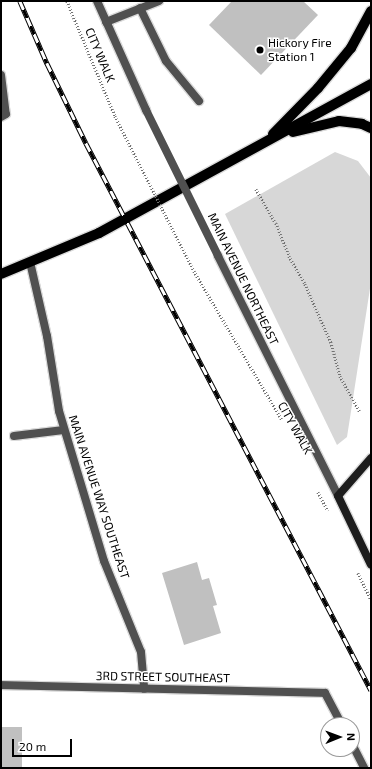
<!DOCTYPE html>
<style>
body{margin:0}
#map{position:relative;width:372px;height:769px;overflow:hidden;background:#fff;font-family:"Exo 2",sans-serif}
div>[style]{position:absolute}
.green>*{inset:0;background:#d7d7d7}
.building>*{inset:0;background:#c0c0c0;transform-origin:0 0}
.path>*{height:2.5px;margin-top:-1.25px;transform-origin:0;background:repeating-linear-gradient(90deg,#727272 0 1px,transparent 0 3px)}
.roads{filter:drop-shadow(1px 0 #dbdbdb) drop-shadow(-1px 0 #dbdbdb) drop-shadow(0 1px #dbdbdb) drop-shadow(0 -1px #dbdbdb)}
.lane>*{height:8px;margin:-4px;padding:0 4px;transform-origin:4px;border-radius:4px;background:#505050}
.street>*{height:8px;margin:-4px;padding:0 4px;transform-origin:4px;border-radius:4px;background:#505050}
.secondary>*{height:8px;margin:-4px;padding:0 4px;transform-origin:4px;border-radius:4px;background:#1d1d1d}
.primary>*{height:10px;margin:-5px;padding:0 5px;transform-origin:5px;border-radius:5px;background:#000}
.rail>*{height:4.5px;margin-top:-2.25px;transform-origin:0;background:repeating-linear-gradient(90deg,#fff 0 9px,#000 0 18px);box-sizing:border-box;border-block:1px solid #000}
.path-bridge>*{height:2.5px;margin-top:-1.25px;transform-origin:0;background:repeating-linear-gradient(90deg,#727272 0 1px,transparent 0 3px)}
.street-bridge>*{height:8px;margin:-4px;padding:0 4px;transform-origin:4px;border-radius:4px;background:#505050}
.dots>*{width:11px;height:11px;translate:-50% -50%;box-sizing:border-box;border:2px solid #fff;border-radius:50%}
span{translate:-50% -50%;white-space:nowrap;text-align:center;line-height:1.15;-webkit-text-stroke:3px #fff;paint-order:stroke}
.poi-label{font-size:12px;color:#000}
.left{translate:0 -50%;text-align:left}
.street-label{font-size:12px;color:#000}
.frame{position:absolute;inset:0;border:2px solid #000;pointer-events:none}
.north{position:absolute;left:320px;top:717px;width:40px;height:40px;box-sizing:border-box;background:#fff;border:1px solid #999;border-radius:50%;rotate:89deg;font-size:11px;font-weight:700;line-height:16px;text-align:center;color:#000}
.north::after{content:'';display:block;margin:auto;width:14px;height:18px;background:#000;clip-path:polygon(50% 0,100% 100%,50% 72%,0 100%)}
.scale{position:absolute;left:12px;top:739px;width:60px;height:18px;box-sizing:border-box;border:2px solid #000;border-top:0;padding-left:5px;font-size:12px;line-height:14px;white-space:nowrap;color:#000;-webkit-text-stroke:3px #fff;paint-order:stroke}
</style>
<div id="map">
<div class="green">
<div style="clip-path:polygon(335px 152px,358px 161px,371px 178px,371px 282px,347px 437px,337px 445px,225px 214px)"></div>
</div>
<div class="building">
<div style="clip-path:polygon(232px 1px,303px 1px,318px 15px,261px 75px,209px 25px)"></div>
<div style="clip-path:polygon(197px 562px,202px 580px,209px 578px,217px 605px,213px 606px,221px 633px,184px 645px,162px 573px)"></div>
<div style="left:1px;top:727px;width:21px;height:41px"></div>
</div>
<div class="path">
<div style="left:67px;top:1px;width:125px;rotate:67.3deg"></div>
<div style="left:256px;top:189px;width:39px;rotate:60deg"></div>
<div style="left:276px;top:223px;width:35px;rotate:68deg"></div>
<div style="left:289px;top:256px;width:32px;rotate:60deg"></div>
<div style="left:305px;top:284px;width:64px;rotate:65.9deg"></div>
<div style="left:331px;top:342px;width:35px;rotate:75deg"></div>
<div style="left:340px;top:376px;width:41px;rotate:60.9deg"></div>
<div style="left:194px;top:271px;width:173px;rotate:59.4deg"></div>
<div style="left:318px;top:492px;width:21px;rotate:62deg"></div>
<div style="left:358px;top:573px;width:30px;rotate:64deg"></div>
</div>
<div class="roads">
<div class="lane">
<div style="left:140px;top:8px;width:59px;rotate:63.9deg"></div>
<div style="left:166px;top:61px;width:52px;rotate:50.5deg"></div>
<div style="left:106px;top:22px;width:57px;rotate:-21.6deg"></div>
<div style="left:14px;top:436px;width:50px;rotate:-6.8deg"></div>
</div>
<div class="street">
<div style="left:97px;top:1px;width:120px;rotate:65.8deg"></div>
<div style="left:1px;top:75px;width:39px;rotate:83deg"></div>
<div style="left:6px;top:114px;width:6px;rotate:149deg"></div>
<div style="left:218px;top:256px;width:268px;rotate:63.4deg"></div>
<div style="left:30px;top:262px;width:76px;rotate:77.1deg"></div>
<div style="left:47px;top:336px;width:76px;rotate:80.9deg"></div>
<div style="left:59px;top:411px;width:157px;rotate:73.3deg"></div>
<div style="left:104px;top:561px;width:98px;rotate:67.9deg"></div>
<div style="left:141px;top:652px;width:37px;rotate:85deg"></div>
<div style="left:1px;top:685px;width:324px;rotate:1.4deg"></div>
<div style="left:325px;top:693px;width:36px;rotate:62deg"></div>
<div style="left:352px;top:744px;width:27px;rotate:63deg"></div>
</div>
<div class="secondary">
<div style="left:371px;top:458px;width:50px;rotate:131deg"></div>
<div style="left:338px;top:496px;width:76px;rotate:64.4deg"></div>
</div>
<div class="primary">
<div style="left:293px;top:132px;width:47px;rotate:-13.4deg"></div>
<div style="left:339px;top:121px;width:23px;rotate:7deg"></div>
<div style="left:362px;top:124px;width:10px;rotate:24deg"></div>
<div style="left:273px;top:134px;width:64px;rotate:-45.6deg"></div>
<div style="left:318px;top:88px;width:52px;rotate:-50.5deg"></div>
<div style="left:351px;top:48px;width:42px;rotate:-61.6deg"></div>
<div style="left:1px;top:274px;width:106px;rotate:-22.7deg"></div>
<div style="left:99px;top:233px;width:310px;rotate:-28.7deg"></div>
</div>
</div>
<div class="rail">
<div style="left:20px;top:1px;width:68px;rotate:66.5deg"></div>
<div style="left:47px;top:63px;width:89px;rotate:64deg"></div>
<div style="left:86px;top:143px;width:617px;rotate:62.48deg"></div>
</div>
<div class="path-bridge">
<div style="left:115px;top:116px;width:174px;rotate:63deg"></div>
</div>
<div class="street-bridge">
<div style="left:146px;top:110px;width:163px;rotate:63.7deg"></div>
</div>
<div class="dots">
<div style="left:260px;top:50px;background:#000"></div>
</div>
<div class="poi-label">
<span class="left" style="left:268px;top:50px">Hickory Fire<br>Station 1</span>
</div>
<div class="street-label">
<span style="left:100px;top:55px;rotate:67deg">CITY WALK</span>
<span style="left:243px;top:279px;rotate:64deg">MAIN AVENUE NORTHEAST</span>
<span style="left:295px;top:428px;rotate:61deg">CITY WALK</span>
<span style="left:99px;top:497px;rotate:72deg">MAIN AVENUE WAY SOUTHEAST</span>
<span style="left:163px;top:677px;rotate:1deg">3RD STREET SOUTHEAST</span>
</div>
<div class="frame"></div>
<div class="north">N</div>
<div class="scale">20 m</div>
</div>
